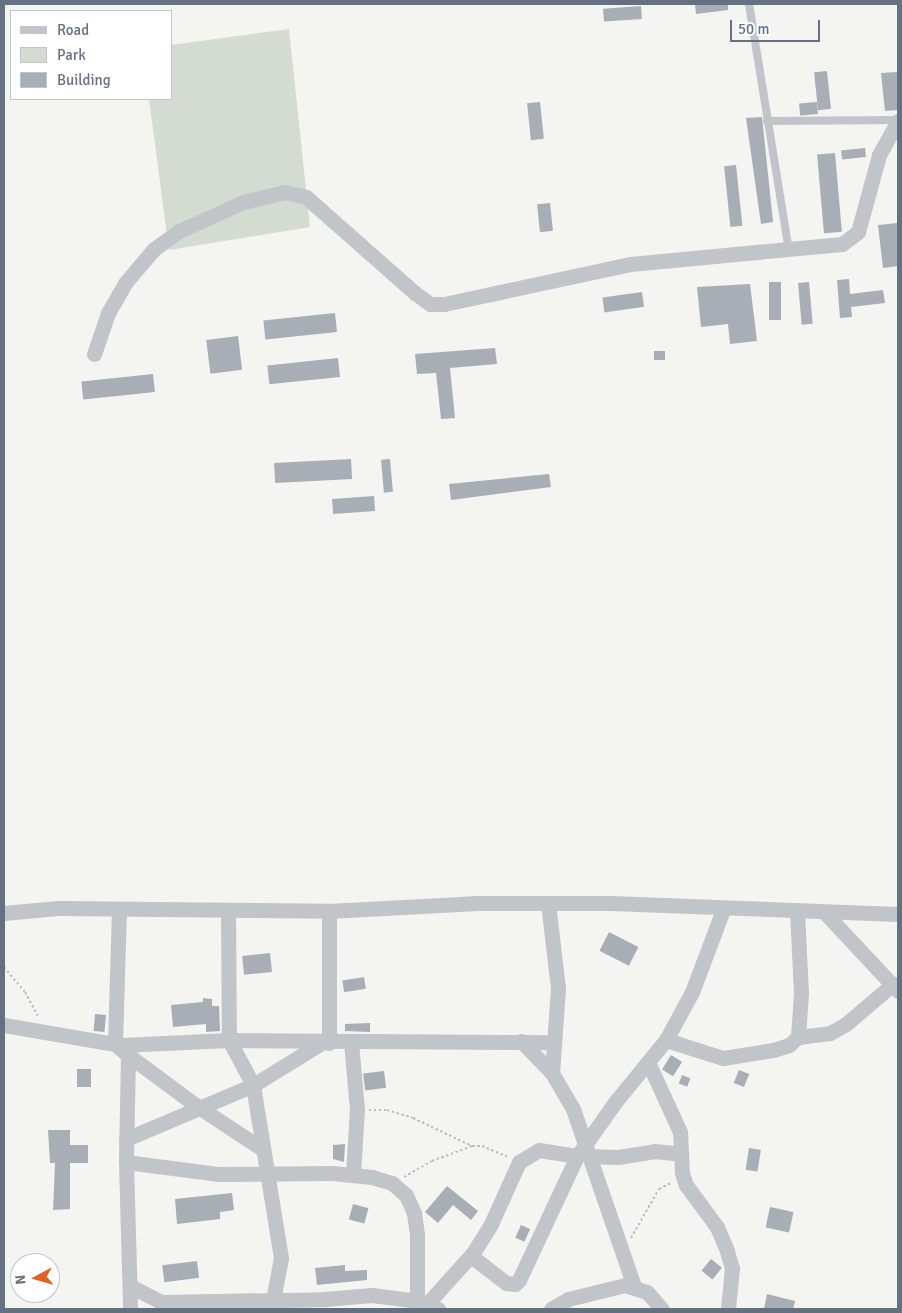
<!DOCTYPE html>
<style>
body{margin:0}
#map{position:relative;width:902px;height:1313px;overflow:hidden;background:#f4f4f0;font-family:Signika,sans-serif}
div>[style]{position:absolute}
.green>*{inset:0;background:#d4dbd1}
.building>*{inset:0;background:#a7aeb5;transform-origin:0 0}
.path>*{height:2px;margin-top:-1px;transform-origin:0;background:repeating-linear-gradient(90deg,#bbbdbf 0 2.5px,transparent 0 5px)}
.service>*{height:8px;margin:-4px;padding:0 4px;transform-origin:4px;border-radius:4px;background:#c1c4c8}
.minor>*{height:15px;margin:-7.5px;padding:0 7.5px;transform-origin:7.5px;border-radius:7.5px;background:#c1c4c8}
span{translate:-50% -50%;white-space:nowrap;text-align:center;line-height:1.15;-webkit-text-stroke:5px #fff;paint-order:stroke}
.frame{position:absolute;inset:0;border:5px solid #637181;pointer-events:none}
.legend{position:absolute;left:10px;top:10px;width:162px;height:90px;box-sizing:border-box;background:#fff;border:1px solid #c1c6cd;margin:0;padding:6px 9px;list-style:none;font-size:15px;color:#637181}
.legend li{display:flex;align-items:center;gap:10px;height:25px}
.legend b{width:25px;border:1px solid #c1c6cd}
.north{position:absolute;left:10px;top:1253px;width:50px;height:50px;box-sizing:border-box;background:#fff;border:1px solid #c1c6cd;border-radius:50%;rotate:264deg;font-size:14px;font-weight:700;line-height:20px;text-align:center;color:#637181}
.north::after{content:'';display:block;margin:auto;width:18px;height:22px;background:#e16224;clip-path:polygon(50% 0,100% 100%,50% 72%,0 100%)}
.scale{position:absolute;left:730px;top:20px;width:90px;height:22px;box-sizing:border-box;border:2px solid #637181;border-top:0;padding-left:6px;font-size:15px;line-height:18px;white-space:nowrap;color:#637181;-webkit-text-stroke:4px #fff;paint-order:stroke}
</style>
<div id="map">
<div class="green">
<div style="clip-path:polygon(289px 29px,310px 227px,169px 250px,149px 99px,171px 99px,171px 45px)"></div>
</div>
<div class="building">
<div style="clip-path:polygon(695px 4px,728px 4px,728px 10px,696px 14px)"></div>
<div style="left:641px;top:6px;width:13px;height:38px;rotate:86deg"></div>
<div style="left:827px;top:71px;width:38px;height:13px;rotate:84deg"></div>
<div style="clip-path:polygon(897px 72px,898px 110px,885px 111px,881px 73px)"></div>
<div style="left:540px;top:102px;width:37px;height:13px;rotate:84deg"></div>
<div style="left:817px;top:102px;width:12px;height:18px;rotate:85deg"></div>
<div style="clip-path:polygon(762px 117px,773px 222px,761px 224px,746px 118px)"></div>
<div style="left:865px;top:148px;width:9px;height:24px;rotate:84deg"></div>
<div style="left:835px;top:153px;width:79px;height:18px;rotate:85deg"></div>
<div style="left:736px;top:165px;width:61px;height:12px;rotate:84deg"></div>
<div style="left:550px;top:203px;width:28px;height:13px;rotate:84deg"></div>
<div style="clip-path:polygon(898px 223px,898px 266px,883px 268px,878px 225px)"></div>
<div style="clip-path:polygon(849px 279px,850px 294px,883px 290px,885px 303px,851px 307px,852px 317px,840px 318px,837px 280px)"></div>
<div style="left:769px;top:282px;width:12px;height:38px"></div>
<div style="left:809px;top:282px;width:42px;height:11px;rotate:85deg"></div>
<div style="clip-path:polygon(750px 284px,757px 341px,730px 344px,728px 324px,701px 327px,697px 287px)"></div>
<div style="left:642px;top:292px;width:15px;height:40px;rotate:82deg"></div>
<div style="left:335px;top:313px;width:19px;height:72px;rotate:84deg"></div>
<div style="left:238px;top:336px;width:34px;height:32px;rotate:83deg"></div>
<div style="clip-path:polygon(495px 348px,497px 364px,450px 368px,455px 418px,441px 419px,436px 373px,417px 374px,415px 354px)"></div>
<div style="left:654px;top:351px;width:11px;height:9px"></div>
<div style="left:338px;top:358px;width:19px;height:71px;rotate:84deg"></div>
<div style="left:153px;top:374px;width:18px;height:72px;rotate:84deg"></div>
<div style="left:351px;top:459px;width:20px;height:77px;rotate:87deg"></div>
<div style="left:390px;top:459px;width:33px;height:9px;rotate:85deg"></div>
<div style="clip-path:polygon(549px 474px,551px 487px,451px 500px,449px 484px)"></div>
<div style="left:374px;top:496px;width:15px;height:42px;rotate:86deg"></div>
<div style="left:609px;top:932px;width:33px;height:21px;rotate:27deg"></div>
<div style="left:270px;top:953px;width:19px;height:28px;rotate:84deg"></div>
<div style="left:364px;top:977px;width:12px;height:22px;rotate:81deg"></div>
<div style="clip-path:polygon(203px 998px,212px 999px,212px 1006px,219px 1006px,220px 1031px,206px 1032px,206px 1024px,173px 1027px,171px 1005px,203px 1002px)"></div>
<div style="left:95px;top:1014px;width:11px;height:17px;rotate:5deg"></div>
<div style="clip-path:polygon(370px 1023px,370px 1032px,345px 1031px,345px 1024px)"></div>
<div style="left:671px;top:1055px;width:13px;height:17px;rotate:32deg"></div>
<div style="left:77px;top:1069px;width:14px;height:18px"></div>
<div style="left:739px;top:1070px;width:11px;height:14px;rotate:22deg"></div>
<div style="left:384px;top:1071px;width:17px;height:21px;rotate:83deg"></div>
<div style="left:682px;top:1075px;width:9px;height:9px;rotate:21deg"></div>
<div style="clip-path:polygon(48px 1130px,70px 1130px,70px 1145px,88px 1145px,88px 1163px,70px 1163px,70px 1209px,53px 1210px,55px 1163px,50px 1163px)"></div>
<div style="clip-path:polygon(345px 1144px,344px 1162px,333px 1159px,333px 1145px)"></div>
<div style="left:749px;top:1148px;width:12px;height:22px;rotate:9deg"></div>
<div style="clip-path:polygon(447px 1186px,478px 1211px,471px 1220px,453px 1205px,438px 1223px,425px 1212px)"></div>
<div style="clip-path:polygon(232px 1193px,234px 1210px,220px 1212px,220px 1219px,177px 1224px,175px 1199px)"></div>
<div style="left:353px;top:1204px;width:16px;height:16px;rotate:15deg"></div>
<div style="left:770px;top:1207px;width:24px;height:21px;rotate:12deg"></div>
<div style="left:521px;top:1225px;width:10px;height:14px;rotate:24deg"></div>
<div style="left:711px;top:1259px;width:14px;height:15px;rotate:39deg"></div>
<div style="left:197px;top:1261px;width:17px;height:35px;rotate:83deg"></div>
<div style="clip-path:polygon(345px 1265px,345px 1271px,367px 1270px,367px 1280px,317px 1285px,315px 1268px)"></div>
<div style="clip-path:polygon(767px 1294px,795px 1301px,793px 1309px,764px 1309px)"></div>
</div>
<div class="path">
<div style="left:4px;top:967px;width:33px;rotate:50deg"></div>
<div style="left:25px;top:992px;width:27px;rotate:62deg"></div>
<div style="left:369px;top:1110px;width:18px"></div>
<div style="left:387px;top:1110px;width:27px;rotate:17deg"></div>
<div style="left:413px;top:1118px;width:65px;rotate:25.4deg"></div>
<div style="left:404px;top:1177px;width:32px;rotate:-30deg"></div>
<div style="left:432px;top:1161px;width:43px;rotate:-20.6deg"></div>
<div style="left:472px;top:1146px;width:10px"></div>
<div style="left:482px;top:1146px;width:28px;rotate:23deg"></div>
<div style="left:631px;top:1238px;width:56px;rotate:-60.3deg"></div>
<div style="left:659px;top:1189px;width:13px;rotate:-27deg"></div>
</div>
<div class="service">
<div style="left:749px;top:4px;width:250px;rotate:80.8deg"></div>
<div style="left:767px;top:121px;width:131px;rotate:-0.4deg"></div>
</div>
<div class="minor">
<div style="left:94px;top:354px;width:43px;rotate:-71.1deg"></div>
<div style="left:108px;top:313px;width:36px;rotate:-60deg"></div>
<div style="left:126px;top:282px;width:43px;rotate:-49.7deg"></div>
<div style="left:154px;top:249px;width:29px;rotate:-36deg"></div>
<div style="left:177px;top:232px;width:72px;rotate:-24.4deg"></div>
<div style="left:243px;top:202px;width:43px;rotate:-13.4deg"></div>
<div style="left:285px;top:192px;width:22px;rotate:13deg"></div>
<div style="left:306px;top:197px;width:145px;rotate:41.4deg"></div>
<div style="left:415px;top:293px;width:19px;rotate:36deg"></div>
<div style="left:430px;top:304px;width:14px"></div>
<div style="left:444px;top:304px;width:190px;rotate:-12.1deg"></div>
<div style="left:630px;top:264px;width:213px;rotate:-5.4deg"></div>
<div style="left:842px;top:244px;width:20px;rotate:-37deg"></div>
<div style="left:858px;top:232px;width:80px;rotate:-74.7deg"></div>
<div style="left:879px;top:155px;width:39px;rotate:-61deg"></div>
<div style="left:548px;top:903px;width:86px;rotate:83.3deg"></div>
<div style="left:558px;top:988px;width:85px;rotate:94deg"></div>
<div style="left:552px;top:1073px;width:42px;rotate:59.7deg"></div>
<div style="left:573px;top:1109px;width:187px;rotate:71deg"></div>
<div style="left:228px;top:910px;width:130px;rotate:89.6deg"></div>
<div style="left:229px;top:1040px;width:51px;rotate:61.9deg"></div>
<div style="left:253px;top:1085px;width:31px;rotate:81deg"></div>
<div style="left:258px;top:1116px;width:144px;rotate:80.8deg"></div>
<div style="left:281px;top:1258px;width:43px;rotate:100.8deg"></div>
<div style="left:329px;top:911px;width:132px;rotate:90deg"></div>
<div style="left:4px;top:913px;width:54px;rotate:-5.3deg"></div>
<div style="left:58px;top:908px;width:271px;rotate:0.6deg"></div>
<div style="left:329px;top:911px;width:149px;rotate:-3.1deg"></div>
<div style="left:478px;top:903px;width:133px"></div>
<div style="left:611px;top:903px;width:287px;rotate:2.2deg"></div>
<div style="left:825px;top:913px;width:107px;rotate:46.9deg"></div>
<div style="left:4px;top:1025px;width:113px;rotate:9.7deg"></div>
<div style="left:115px;top:1044px;width:17px;rotate:40deg"></div>
<div style="left:128px;top:1055px;width:107px;rotate:91.1deg"></div>
<div style="left:126px;top:1162px;width:147px;rotate:88.4deg"></div>
<div style="left:798px;top:1037px;width:32px;rotate:-7deg"></div>
<div style="left:830px;top:1033px;width:18px;rotate:-29deg"></div>
<div style="left:846px;top:1024px;width:62px;rotate:-40.4deg"></div>
<div style="left:666px;top:1040px;width:60px;rotate:17.5deg"></div>
<div style="left:723px;top:1058px;width:51px;rotate:-9.1deg"></div>
<div style="left:773px;top:1050px;width:17px;rotate:-17deg"></div>
<div style="left:789px;top:1045px;width:12px;rotate:-42deg"></div>
<div style="left:798px;top:1037px;width:44px;rotate:-86.1deg"></div>
<div style="left:801px;top:993px;width:81px;rotate:-92.8deg"></div>
<div style="left:521px;top:1041px;width:45px;rotate:45.9deg"></div>
<div style="left:351px;top:1042px;width:67px;rotate:84.9deg"></div>
<div style="left:357px;top:1109px;width:66px;rotate:93.5deg"></div>
<div style="left:115px;top:1044px;width:135px;rotate:-88.3deg"></div>
<div style="left:121px;top:1045px;width:108px;rotate:-2.7deg"></div>
<div style="left:229px;top:1040px;width:324px;rotate:0.4deg"></div>
<div style="left:128px;top:1055px;width:86px;rotate:36.5deg"></div>
<div style="left:197px;top:1106px;width:77px;rotate:33.3deg"></div>
<div style="left:648px;top:1062px;width:77px;rotate:65.4deg"></div>
<div style="left:680px;top:1132px;width:41px;rotate:87.2deg"></div>
<div style="left:682px;top:1173px;width:13px;rotate:72deg"></div>
<div style="left:686px;top:1185px;width:52px;rotate:53.6deg"></div>
<div style="left:717px;top:1227px;width:26px;rotate:67deg"></div>
<div style="left:727px;top:1251px;width:18px;rotate:74deg"></div>
<div style="left:732px;top:1268px;width:41px;rotate:95.6deg"></div>
<div style="left:126px;top:1139px;width:138px;rotate:-23deg"></div>
<div style="left:253px;top:1085px;width:82px;rotate:-31.6deg"></div>
<div style="left:588px;top:1156px;width:30px;rotate:2deg"></div>
<div style="left:618px;top:1157px;width:36px;rotate:-9deg"></div>
<div style="left:654px;top:1151px;width:27px;rotate:6deg"></div>
<div style="left:126px;top:1162px;width:94px;rotate:7.4deg"></div>
<div style="left:219px;top:1174px;width:113px;rotate:-0.5deg"></div>
<div style="left:332px;top:1173px;width:40px;rotate:5.7deg"></div>
<div style="left:372px;top:1177px;width:21px;rotate:17deg"></div>
<div style="left:392px;top:1183px;width:18px;rotate:41deg"></div>
<div style="left:406px;top:1195px;width:20px;rotate:66deg"></div>
<div style="left:414px;top:1213px;width:21px;rotate:82deg"></div>
<div style="left:417px;top:1234px;width:67px;rotate:90deg"></div>
<div style="left:471px;top:1256px;width:44px;rotate:37.6deg"></div>
<div style="left:506px;top:1283px;width:9px;rotate:6deg"></div>
<div style="left:515px;top:1284px;width:6px;rotate:-45deg"></div>
<div style="left:519px;top:1280px;width:137px;rotate:-64.9deg"></div>
<div style="left:577px;top:1156px;width:67px;rotate:-54.7deg"></div>
<div style="left:616px;top:1101px;width:79px;rotate:-50.7deg"></div>
<div style="left:666px;top:1040px;width:55px;rotate:-61.6deg"></div>
<div style="left:692px;top:992px;width:88px;rotate:-69.3deg"></div>
<div style="left:130px;top:1286px;width:35px;rotate:27deg"></div>
<div style="left:161px;top:1302px;width:164px;rotate:-1deg"></div>
<div style="left:325px;top:1299px;width:47px;rotate:-4.9deg"></div>
<div style="left:372px;top:1295px;width:47px;rotate:7.3deg"></div>
<div style="left:419px;top:1301px;width:21px;rotate:23deg"></div>
<div style="left:427px;top:1304px;width:69px;rotate:-48deg"></div>
<div style="left:473px;top:1253px;width:34px;rotate:-58deg"></div>
<div style="left:491px;top:1224px;width:68px;rotate:-65.7deg"></div>
<div style="left:519px;top:1162px;width:23px;rotate:-31deg"></div>
<div style="left:539px;top:1150px;width:38px;rotate:9deg"></div>
<div style="left:551px;top:1309px;width:20px;rotate:-30deg"></div>
<div style="left:568px;top:1299px;width:59px;rotate:-13.8deg"></div>
<div style="left:625px;top:1285px;width:23px;rotate:18deg"></div>
<div style="left:647px;top:1292px;width:23px;rotate:49deg"></div>
</div>
<div class="frame"></div>
<ul class="legend">
<li><b style="height:6px;background:#c1c4c8"></b>Road</li>
<li><b style="height:14px;background:#d4dbd1"></b>Park</li>
<li><b style="height:14px;background:#a7aeb5"></b>Building</li>
</ul>
<div class="north">N</div>
<div class="scale">50 m</div>
</div>
